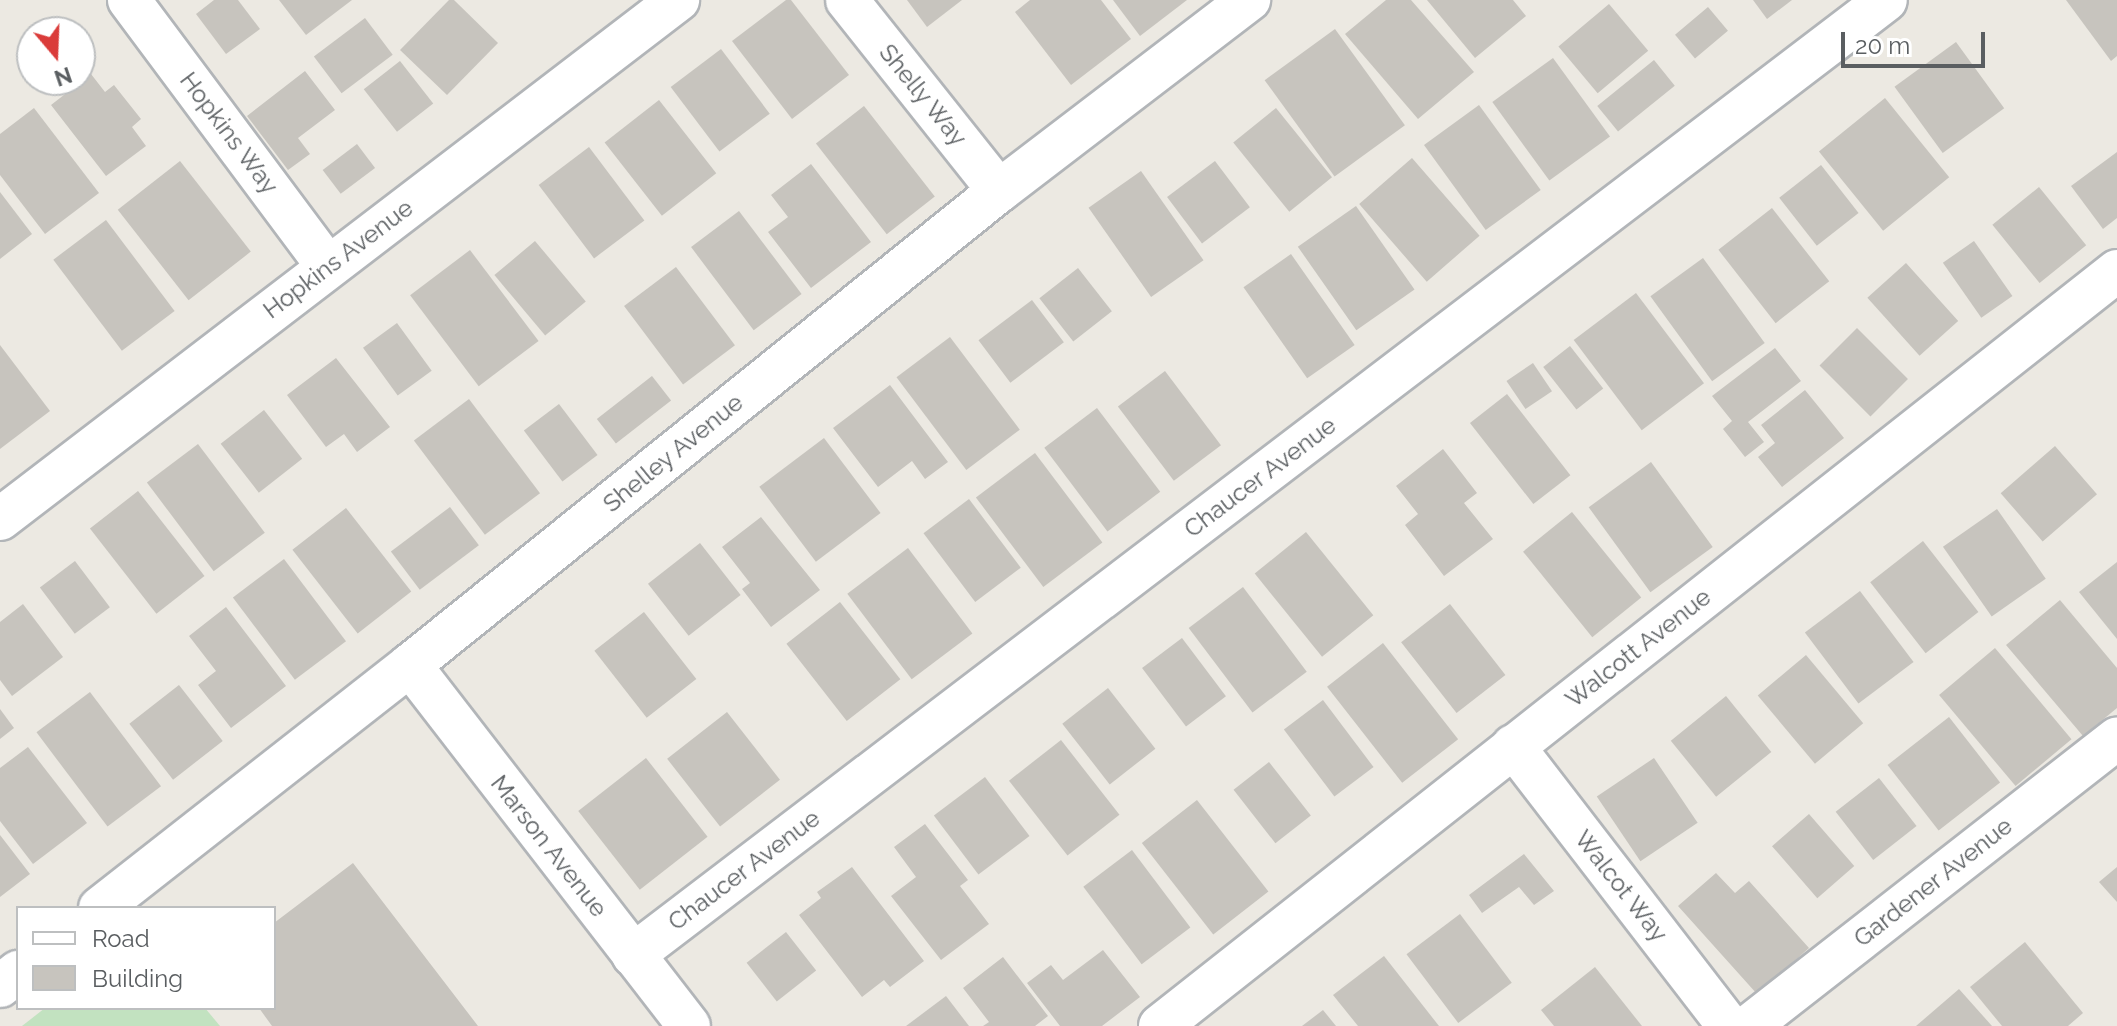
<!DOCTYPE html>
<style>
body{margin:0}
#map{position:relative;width:2117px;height:1026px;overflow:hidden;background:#ece9e2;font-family:Raleway,sans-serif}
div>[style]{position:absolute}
.green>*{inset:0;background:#c2e2c0}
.building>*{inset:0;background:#c7c4be;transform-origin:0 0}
.roads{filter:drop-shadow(2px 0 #b2b5b8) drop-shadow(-2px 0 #b2b5b8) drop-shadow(0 2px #b2b5b8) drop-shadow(0 -2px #b2b5b8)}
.minor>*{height:42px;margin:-21px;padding:0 21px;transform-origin:21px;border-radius:21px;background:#fff}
span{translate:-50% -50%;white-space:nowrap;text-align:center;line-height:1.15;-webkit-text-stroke:8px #fff;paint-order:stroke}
.street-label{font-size:24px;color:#5a5e61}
.legend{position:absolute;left:16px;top:906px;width:260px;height:104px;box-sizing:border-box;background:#fff;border:2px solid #bdbfc0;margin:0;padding:10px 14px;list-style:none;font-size:24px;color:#5a5e61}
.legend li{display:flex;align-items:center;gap:16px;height:40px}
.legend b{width:40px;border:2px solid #bdbfc0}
.north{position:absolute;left:16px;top:16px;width:80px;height:80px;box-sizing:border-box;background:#fff;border:2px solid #bdbfc0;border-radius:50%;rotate:161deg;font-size:22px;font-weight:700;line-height:32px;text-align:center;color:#5a5e61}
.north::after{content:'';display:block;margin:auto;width:28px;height:36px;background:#da3c3a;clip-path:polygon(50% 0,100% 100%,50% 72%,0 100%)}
.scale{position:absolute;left:1841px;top:32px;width:144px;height:36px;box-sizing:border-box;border:4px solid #5a5e61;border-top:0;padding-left:10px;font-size:24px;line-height:28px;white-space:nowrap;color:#5a5e61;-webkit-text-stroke:6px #fff;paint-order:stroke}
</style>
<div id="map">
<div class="green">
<div style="clip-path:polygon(45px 1008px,205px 1008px,220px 1026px,22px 1026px)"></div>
</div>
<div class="building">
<div style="clip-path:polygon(214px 0,238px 0,260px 29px,226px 54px,196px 14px)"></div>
<div style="clip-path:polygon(279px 0,352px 0,306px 35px)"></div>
<div style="clip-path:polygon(449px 0,454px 0,498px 43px,447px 95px,400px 50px)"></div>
<div style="clip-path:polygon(786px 0,791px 0,849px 75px,792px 119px,732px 41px)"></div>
<div style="clip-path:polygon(907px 0,962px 0,927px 27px)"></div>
<div style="clip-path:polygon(1030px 0,1101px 0,1131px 39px,1071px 85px,1015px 12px)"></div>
<div style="clip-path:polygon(1113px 0,1187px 0,1140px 36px)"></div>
<div style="clip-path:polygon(1386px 0,1411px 0,1474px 72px,1418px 119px,1345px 34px)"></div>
<div style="clip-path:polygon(1427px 0,1513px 0,1526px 16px,1475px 58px)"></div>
<div style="clip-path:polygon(1753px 0,1792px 0,1767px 19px)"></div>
<div style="clip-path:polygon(2066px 0,2117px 0,2117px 56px,2111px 61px)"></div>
<div style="left:1609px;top:4px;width:61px;height:66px;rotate:50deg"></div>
<div style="left:1708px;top:7px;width:31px;height:43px;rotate:50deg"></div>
<div style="left:365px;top:18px;width:46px;height:64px;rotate:53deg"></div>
<div style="left:1335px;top:29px;width:119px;height:87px;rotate:54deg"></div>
<div style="left:1956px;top:42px;width:82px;height:76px;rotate:54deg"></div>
<div style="left:721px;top:49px;width:81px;height:63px;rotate:53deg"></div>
<div style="left:1553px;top:58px;width:97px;height:75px;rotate:54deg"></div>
<div style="left:1654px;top:60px;width:33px;height:73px;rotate:51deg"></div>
<div style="left:400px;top:61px;width:54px;height:46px;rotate:52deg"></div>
<div style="clip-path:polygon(305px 71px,335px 110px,298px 138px,310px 154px,288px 170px,247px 116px)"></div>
<div style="clip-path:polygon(91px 74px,105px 92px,114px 85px,141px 119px,132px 127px,146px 146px,106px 176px,51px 105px)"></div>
<div style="left:1885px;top:98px;width:102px;height:85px;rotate:51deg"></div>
<div style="left:659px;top:100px;width:93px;height:69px;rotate:52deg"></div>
<div style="left:1479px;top:105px;width:105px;height:68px;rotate:54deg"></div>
<div style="left:864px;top:106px;width:115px;height:61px;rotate:52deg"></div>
<div style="clip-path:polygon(34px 108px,99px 193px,45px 234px,0 175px,0 134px)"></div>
<div style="left:1276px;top:108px;width:89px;height:55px;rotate:51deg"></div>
<div style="left:357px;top:144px;width:30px;height:43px;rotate:53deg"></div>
<div style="left:589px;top:147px;width:92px;height:63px;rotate:53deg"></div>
<div style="clip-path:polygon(2117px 152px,2117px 218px,2103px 229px,2071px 186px)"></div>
<div style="left:1412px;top:158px;width:103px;height:70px;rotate:49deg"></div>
<div style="left:180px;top:161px;width:115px;height:79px;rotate:52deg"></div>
<div style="left:1215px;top:161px;width:58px;height:60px;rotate:53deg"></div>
<div style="clip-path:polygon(811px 164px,871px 242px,811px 288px,768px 232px,788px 217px,771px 195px)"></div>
<div style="left:1821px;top:165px;width:61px;height:53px;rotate:52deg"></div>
<div style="left:1141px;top:171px;width:109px;height:64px;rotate:55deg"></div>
<div style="left:2039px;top:187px;width:75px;height:60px;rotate:51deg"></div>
<div style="clip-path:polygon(0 192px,32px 234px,0 259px)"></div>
<div style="left:1356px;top:206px;width:102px;height:71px;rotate:55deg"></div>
<div style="left:1772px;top:208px;width:93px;height:68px;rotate:52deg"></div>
<div style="left:739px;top:211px;width:104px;height:60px;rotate:53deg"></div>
<div style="left:106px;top:220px;width:114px;height:66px;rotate:53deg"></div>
<div style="left:535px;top:241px;width:79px;height:53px;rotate:50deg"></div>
<div style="left:1974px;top:241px;width:67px;height:38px;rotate:55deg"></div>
<div style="left:470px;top:250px;width:114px;height:75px;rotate:53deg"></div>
<div style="left:1291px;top:254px;width:111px;height:58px;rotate:55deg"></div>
<div style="left:1703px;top:258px;width:105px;height:65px;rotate:54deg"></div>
<div style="left:1906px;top:263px;width:78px;height:52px;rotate:48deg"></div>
<div style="left:676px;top:267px;width:98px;height:65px;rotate:53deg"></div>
<div style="left:1078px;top:268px;width:55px;height:49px;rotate:52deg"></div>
<div style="left:1636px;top:293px;width:113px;height:78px;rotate:53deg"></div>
<div style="left:1032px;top:300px;width:53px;height:67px;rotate:53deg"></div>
<div style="left:397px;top:323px;width:59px;height:42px;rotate:54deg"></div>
<div style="left:1857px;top:328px;width:72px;height:53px;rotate:45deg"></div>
<div style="left:950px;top:337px;width:116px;height:67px;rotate:53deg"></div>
<div style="clip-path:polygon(0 345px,50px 411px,0 449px)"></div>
<div style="left:1570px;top:346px;width:54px;height:34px;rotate:52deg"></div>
<div style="clip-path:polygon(1775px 348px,1801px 381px,1748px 422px,1764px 442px,1745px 457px,1723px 429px,1732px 421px,1712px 396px)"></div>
<div style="clip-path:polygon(336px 358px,390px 427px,357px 452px,344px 434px,326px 447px,287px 395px)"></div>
<div style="left:1533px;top:363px;width:34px;height:32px;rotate:56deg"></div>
<div style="left:1165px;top:371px;width:93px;height:59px;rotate:53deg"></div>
<div style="left:652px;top:376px;width:31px;height:70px;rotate:52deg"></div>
<div style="clip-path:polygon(890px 385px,948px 462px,925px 479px,912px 461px,878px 487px,833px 428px)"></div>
<div style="clip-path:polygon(1805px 390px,1844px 438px,1782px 487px,1758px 457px,1775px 443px,1761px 425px)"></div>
<div style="left:1507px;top:394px;width:103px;height:47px;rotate:52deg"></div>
<div style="left:469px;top:399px;width:118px;height:69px;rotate:53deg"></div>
<div style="left:559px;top:404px;width:64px;height:44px;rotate:53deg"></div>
<div style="left:1097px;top:408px;width:105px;height:66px;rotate:53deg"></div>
<div style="left:264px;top:410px;width:62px;height:55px;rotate:52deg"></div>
<div style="left:824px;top:438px;width:94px;height:81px;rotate:53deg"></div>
<div style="left:198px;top:444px;width:111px;height:64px;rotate:53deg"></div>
<div style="left:2055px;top:446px;width:64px;height:72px;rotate:49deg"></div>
<div style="clip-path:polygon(1443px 449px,1477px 493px,1464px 503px,1493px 539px,1444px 576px,1405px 525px,1418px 514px,1396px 486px)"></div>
<div style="left:1035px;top:453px;width:112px;height:74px;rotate:53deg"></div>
<div style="left:1651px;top:462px;width:105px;height:77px;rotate:54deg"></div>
<div style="left:138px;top:491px;width:108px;height:61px;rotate:52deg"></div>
<div style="left:969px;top:499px;width:86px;height:57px;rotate:53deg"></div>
<div style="left:450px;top:507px;width:48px;height:74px;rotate:53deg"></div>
<div style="left:346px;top:508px;width:106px;height:68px;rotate:52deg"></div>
<div style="left:1997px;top:509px;width:85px;height:66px;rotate:55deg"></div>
<div style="left:1572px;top:512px;width:110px;height:63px;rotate:51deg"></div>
<div style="clip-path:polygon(761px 517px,820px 590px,771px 627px,742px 589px,750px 583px,722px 547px)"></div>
<div style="left:1306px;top:532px;width:107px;height:66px;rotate:51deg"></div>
<div style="left:1923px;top:541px;width:90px;height:67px;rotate:52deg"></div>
<div style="left:700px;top:543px;width:66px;height:66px;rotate:52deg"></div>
<div style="left:908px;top:548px;width:107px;height:76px;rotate:53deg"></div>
<div style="left:284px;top:559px;width:103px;height:64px;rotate:53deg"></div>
<div style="left:75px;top:561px;width:58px;height:44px;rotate:53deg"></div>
<div style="clip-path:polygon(2117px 562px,2117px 639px,2079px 592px)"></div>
<div style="left:1243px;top:587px;width:106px;height:68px;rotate:53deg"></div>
<div style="left:1860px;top:591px;width:89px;height:69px;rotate:53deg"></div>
<div style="clip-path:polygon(2060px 600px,2117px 668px,2117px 708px,2083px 736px,2006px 645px)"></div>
<div style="left:840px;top:602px;width:98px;height:68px;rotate:52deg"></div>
<div style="clip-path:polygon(23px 604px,63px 657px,12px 696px,0 680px,0 622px)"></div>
<div style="left:1450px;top:604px;width:90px;height:62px;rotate:52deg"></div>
<div style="clip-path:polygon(226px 607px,286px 686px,231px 728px,198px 685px,216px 671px,189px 636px)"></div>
<div style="left:644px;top:612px;width:85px;height:63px;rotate:52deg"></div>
<div style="left:1182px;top:638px;width:73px;height:50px;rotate:53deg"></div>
<div style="left:1383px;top:643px;width:122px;height:71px;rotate:52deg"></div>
<div style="left:1995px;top:648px;width:119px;height:73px;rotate:50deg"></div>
<div style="left:1806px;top:655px;width:89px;height:63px;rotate:50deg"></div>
<div style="left:179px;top:685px;width:71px;height:63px;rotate:52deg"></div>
<div style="left:1108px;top:688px;width:77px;height:58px;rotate:52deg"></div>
<div style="left:90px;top:692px;width:118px;height:67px;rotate:53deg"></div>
<div style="left:1726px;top:696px;width:72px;height:71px;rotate:51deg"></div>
<div style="left:1323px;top:700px;width:84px;height:49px;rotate:53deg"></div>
<div style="clip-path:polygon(0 709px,14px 728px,0 739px)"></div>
<div style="left:727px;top:712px;width:86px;height:76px;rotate:52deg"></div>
<div style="left:1949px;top:717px;width:83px;height:78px;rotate:52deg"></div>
<div style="left:1061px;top:740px;width:95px;height:66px;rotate:52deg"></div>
<div style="clip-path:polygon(28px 747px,87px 823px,33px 864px,0 821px,0 768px)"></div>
<div style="left:646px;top:758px;width:100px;height:86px;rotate:52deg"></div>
<div style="left:1654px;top:758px;width:78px;height:69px;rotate:56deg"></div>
<div style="left:1269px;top:762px;width:68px;height:45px;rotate:52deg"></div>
<div style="left:985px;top:777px;width:74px;height:64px;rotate:53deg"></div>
<div style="left:1879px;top:778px;width:61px;height:55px;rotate:52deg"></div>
<div style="left:1197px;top:800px;width:116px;height:70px;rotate:52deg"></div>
<div style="left:1809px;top:814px;width:69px;height:49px;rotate:49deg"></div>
<div style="clip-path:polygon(925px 824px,968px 880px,960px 886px,989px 924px,941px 960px,891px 896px,916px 877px,894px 847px)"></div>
<div style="clip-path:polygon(0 835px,30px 874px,0 897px)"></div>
<div style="left:1132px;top:850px;width:97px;height:61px;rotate:53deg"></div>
<div style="clip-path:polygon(1524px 854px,1554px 891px,1534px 905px,1519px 887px,1482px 913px,1469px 895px)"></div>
<div style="clip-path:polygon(353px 863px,478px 1026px,272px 1026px,259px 1008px,274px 1008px,274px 923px)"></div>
<div style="clip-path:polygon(852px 867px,924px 961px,890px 987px,884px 980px,862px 997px,799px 915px,821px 898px,817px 892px)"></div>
<div style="clip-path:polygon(2117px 867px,2117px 902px,2099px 882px)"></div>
<div style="clip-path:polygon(1716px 873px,1735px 893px,1749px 881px,1809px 948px,1757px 994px,1678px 906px)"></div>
<div style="left:1460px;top:914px;width:86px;height:67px;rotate:53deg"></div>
<div style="left:786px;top:932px;width:49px;height:50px;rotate:52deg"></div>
<div style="clip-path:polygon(2025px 942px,2083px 1013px,2068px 1026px,2002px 1026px,1970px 987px)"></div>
<div style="clip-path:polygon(1103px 950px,1140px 997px,1102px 1026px,1060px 1026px,1027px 983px,1051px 965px,1063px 980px)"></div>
<div style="clip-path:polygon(1384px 956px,1439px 1026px,1358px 1026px,1333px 995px)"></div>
<div style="clip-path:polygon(1003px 957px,1048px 1016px,1035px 1026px,983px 1026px,989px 1022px,963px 988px)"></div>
<div style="clip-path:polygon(1595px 967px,1642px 1026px,1554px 1026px,1541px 1010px)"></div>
<div style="clip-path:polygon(1959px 989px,1992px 1026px,1916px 1026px)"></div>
<div style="clip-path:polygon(946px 996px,969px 1026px,906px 1026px)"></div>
<div style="clip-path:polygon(1323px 1010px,1336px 1026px,1302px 1026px)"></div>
</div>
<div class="roads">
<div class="minor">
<div style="left:129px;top:0;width:333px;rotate:53.3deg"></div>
<div style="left:847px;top:0;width:244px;rotate:51.5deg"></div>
<div style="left:0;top:519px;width:854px;rotate:-37.43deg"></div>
<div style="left:410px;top:665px;width:456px;rotate:52.3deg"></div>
<div style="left:1513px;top:746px;width:354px;rotate:52.4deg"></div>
<div style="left:100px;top:908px;width:394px;rotate:-38.1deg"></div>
<div style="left:410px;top:665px;width:756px;rotate:-38.83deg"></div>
<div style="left:999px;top:191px;width:315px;rotate:-37.4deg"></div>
<div style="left:633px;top:955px;width:1575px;rotate:-37.31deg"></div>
<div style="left:0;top:986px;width:23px;rotate:-38deg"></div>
<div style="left:1160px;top:1026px;width:1219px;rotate:-38.27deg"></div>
<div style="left:1749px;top:1026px;width:467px;rotate:-38deg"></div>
</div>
</div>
<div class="street-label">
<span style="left:923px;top:95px;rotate:51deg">Shelly Way</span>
<span style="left:229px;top:133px;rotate:53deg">Hopkins Way</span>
<span style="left:338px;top:259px;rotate:-37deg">Hopkins Avenue</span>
<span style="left:673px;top:453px;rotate:-39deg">Shelley Avenue</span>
<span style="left:1260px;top:477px;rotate:-37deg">Chaucer Avenue</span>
<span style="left:1638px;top:648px;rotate:-38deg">Walcott Avenue</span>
<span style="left:549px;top:846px;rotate:52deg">Marson Avenue</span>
<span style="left:744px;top:870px;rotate:-37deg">Chaucer Avenue</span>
<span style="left:1933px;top:882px;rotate:-38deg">Gardener Avenue</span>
<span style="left:1621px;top:886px;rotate:52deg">Walcot Way</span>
</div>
<ul class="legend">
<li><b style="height:10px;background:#fff"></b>Road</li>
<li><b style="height:22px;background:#c7c4be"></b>Building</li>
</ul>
<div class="north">N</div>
<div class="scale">20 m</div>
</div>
